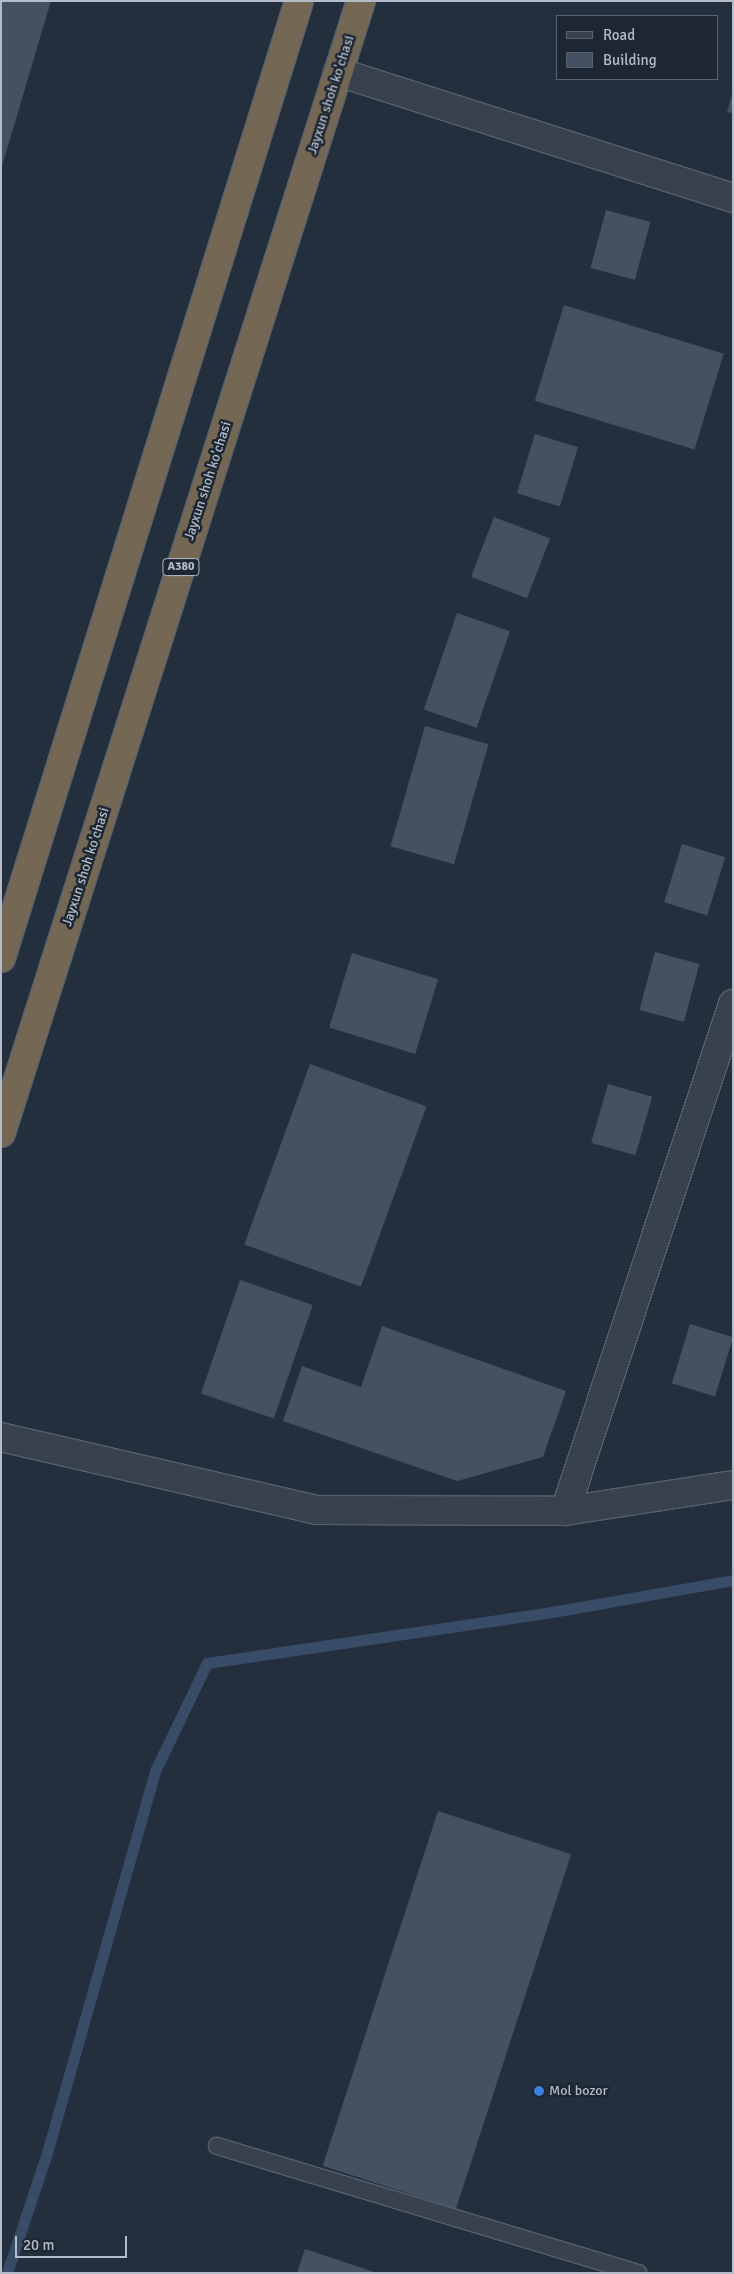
<!DOCTYPE html>
<style>
body{margin:0}
#map{position:relative;width:734px;height:2274px;overflow:hidden;background:#242f3e;font-family:Signika,sans-serif}
div>[style]{position:absolute}
.stream>*{height:11px;margin:-5.5px;padding:0 5.5px;transform-origin:5.5px;border-radius:5.5px;background:#394c67}
.building>*{inset:0;background:#455162;transform-origin:0 0}
.roads{filter:drop-shadow(1px 0 #565f6c) drop-shadow(-1px 0 #565f6c) drop-shadow(0 1px #565f6c) drop-shadow(0 -1px #565f6c)}
.lane>*{height:16px;margin:-8px;padding:0 8px;transform-origin:8px;border-radius:8px;background:#38414e}
.street>*{height:28px;margin:-14px;padding:0 14px;transform-origin:14px;border-radius:14px;background:#38414e}
.highway>*{height:28px;margin:-14px;padding:0 14px;transform-origin:14px;border-radius:14px;background:#746855}
.dots>*{width:14px;height:14px;translate:-50% -50%;box-sizing:border-box;border:2px solid #1d2633;border-radius:50%}
span{translate:-50% -50%;white-space:nowrap;text-align:center;line-height:1.15;-webkit-text-stroke:5px #1d2633;paint-order:stroke}
.shield-label span{padding:1px 4px;background:#1d2633;border:1px solid;border-radius:4px;-webkit-text-stroke-width:0}
.shield-label{font-size:12px;color:#b4bcc9;font-weight:700}
.street-label{font-size:14px;color:#b4bcc9}
.poi-label{font-size:14px;color:#b4bcc9}
.left{translate:0 -50%;text-align:left}
.frame{position:absolute;inset:0;border:2px solid #b4bcc9;pointer-events:none}
.legend{position:absolute;left:556px;top:15px;width:162px;height:65px;box-sizing:border-box;background:#1d2633;border:1px solid #59626f;margin:0;padding:6px 9px;list-style:none;font-size:15px;color:#b4bcc9}
.legend li{display:flex;align-items:center;gap:10px;height:25px}
.legend b{width:25px;border:1px solid #59626f}
.scale{position:absolute;left:15px;top:2236px;width:112px;height:22px;box-sizing:border-box;border:2px solid #b4bcc9;border-top:0;padding-left:6px;font-size:15px;line-height:18px;white-space:nowrap;color:#b4bcc9;-webkit-text-stroke:4px #1d2633;paint-order:stroke}
</style>
<div id="map">
<div class="stream">
<div style="left:7px;top:2273px;width:126px;rotate:-71.6deg"></div>
<div style="left:47px;top:2153px;width:399px;rotate:-74.2deg"></div>
<div style="left:156px;top:1769px;width:118px;rotate:-64.3deg"></div>
<div style="left:207px;top:1663px;width:349px;rotate:-8.4deg"></div>
<div style="left:552px;top:1612px;width:184px;rotate:-10deg"></div>
</div>
<div class="building">
<div style="clip-path:polygon(1px 1px,51px 1px,2px 166px,1px 166px)"></div>
<div style="clip-path:polygon(732px 95px,733px 95px,733px 113px,727px 112px)"></div>
<div style="left:606px;top:210px;width:46px;height:60px;rotate:15deg"></div>
<div style="left:564px;top:305px;width:167px;height:100px;rotate:17deg"></div>
<div style="left:535px;top:434px;width:45px;height:62px;rotate:17deg"></div>
<div style="left:494px;top:517px;width:60px;height:64px;rotate:21deg"></div>
<div style="left:457px;top:613px;width:56px;height:102px;rotate:19deg"></div>
<div style="left:425px;top:726px;width:66px;height:125px;rotate:16deg"></div>
<div style="left:682px;top:844px;width:45px;height:61px;rotate:17deg"></div>
<div style="left:655px;top:952px;width:46px;height:60px;rotate:15deg"></div>
<div style="left:352px;top:953px;width:90px;height:78px;rotate:17deg"></div>
<div style="left:310px;top:1064px;width:124px;height:192px;rotate:20deg"></div>
<div style="left:608px;top:1084px;width:46px;height:61px;rotate:16deg"></div>
<div style="left:240px;top:1280px;width:77px;height:120px;rotate:19deg"></div>
<div style="left:690px;top:1324px;width:45px;height:62px;rotate:17deg"></div>
<div style="clip-path:polygon(382px 1326px,566px 1391px,543px 1457px,457px 1481px,283px 1421px,302px 1366px,361px 1387px)"></div>
<div style="left:438px;top:1811px;width:140px;height:373px;rotate:18deg"></div>
<div style="clip-path:polygon(305px 2249px,374px 2272px,374px 2273px,297px 2273px)"></div>
</div>
<div class="roads">
<div class="lane">
<div style="left:217px;top:2146px;width:440px;rotate:16.8deg"></div>
</div>
<div class="street">
<div style="left:338px;top:72px;width:415px;rotate:17.7deg"></div>
<div style="left:1px;top:1437px;width:323px;rotate:13deg"></div>
<div style="left:316px;top:1510px;width:249px;rotate:0.2deg"></div>
<div style="left:565px;top:1511px;width:170px;rotate:-8.8deg"></div>
<div style="left:565px;top:1511px;width:534px;rotate:-71.67deg"></div>
</div>
<div class="highway">
<div style="left:1px;top:958px;width:1002px;rotate:-72.7deg"></div>
<div style="left:1px;top:1133px;width:1188px;rotate:-72.36deg"></div>
</div>
</div>
<div class="dots">
<div style="left:539px;top:2091px;background:#3f7fe0"></div>
</div>
<div class="shield-label">
<span style="left:181px;top:567px">A380</span>
</div>
<div class="street-label">
<span style="left:331px;top:95px;rotate:-72deg">Jayxun shoh ko'chasi</span>
<span style="left:208px;top:481px;rotate:-72deg">Jayxun shoh ko'chasi</span>
<span style="left:86px;top:867px;rotate:-72deg">Jayxun shoh ko'chasi</span>
</div>
<div class="poi-label">
<span class="left" style="left:549px;top:2091px">Mol bozor</span>
</div>
<div class="frame"></div>
<ul class="legend">
<li><b style="height:6px;background:#38414e"></b>Road</li>
<li><b style="height:14px;background:#455162"></b>Building</li>
</ul>
<div class="scale">20 m</div>
</div>
